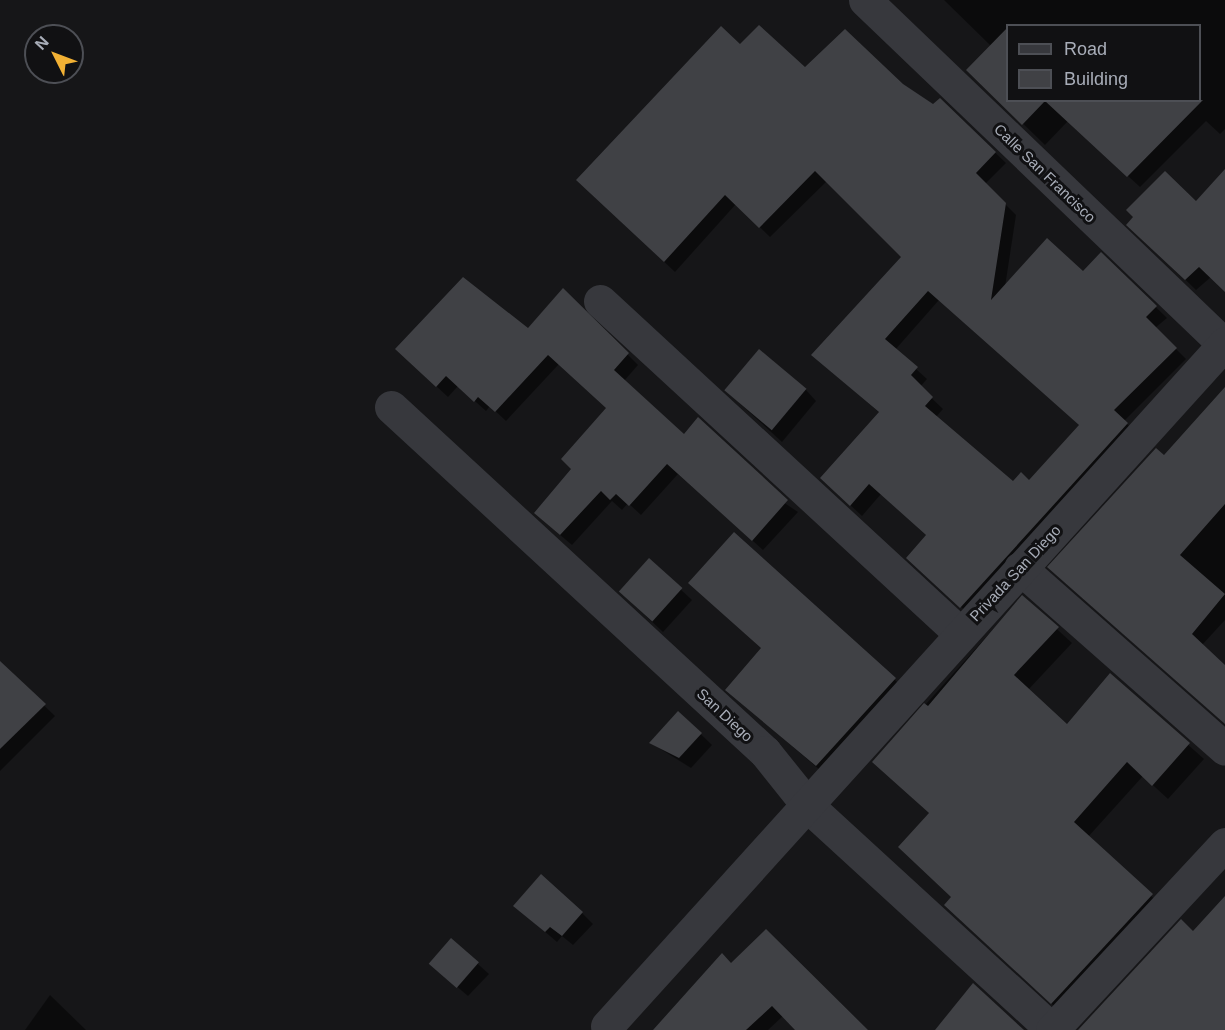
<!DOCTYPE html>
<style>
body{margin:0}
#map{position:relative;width:1225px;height:1030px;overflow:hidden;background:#161618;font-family:Helvetica,sans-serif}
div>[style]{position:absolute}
.shadow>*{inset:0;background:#0007}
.building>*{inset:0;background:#404145;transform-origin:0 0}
.minor>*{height:33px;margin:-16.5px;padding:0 16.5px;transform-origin:16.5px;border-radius:16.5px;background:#37383d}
span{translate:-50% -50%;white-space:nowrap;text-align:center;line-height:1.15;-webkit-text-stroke:6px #111113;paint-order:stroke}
.street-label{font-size:15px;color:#a8adb8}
.legend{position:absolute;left:1006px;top:24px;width:195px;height:78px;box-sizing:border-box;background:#111113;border:2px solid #4d4f55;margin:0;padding:8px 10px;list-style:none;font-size:18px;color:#a8adb8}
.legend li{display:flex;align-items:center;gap:12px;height:30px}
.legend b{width:30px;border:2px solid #4d4f55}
.north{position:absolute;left:24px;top:24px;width:60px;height:60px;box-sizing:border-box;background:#111113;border:2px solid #4d4f55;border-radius:50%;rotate:312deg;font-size:16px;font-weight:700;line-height:24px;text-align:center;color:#a8adb8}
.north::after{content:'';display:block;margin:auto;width:21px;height:27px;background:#f2b134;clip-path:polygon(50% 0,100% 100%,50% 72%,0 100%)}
</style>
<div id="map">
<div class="shadow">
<div style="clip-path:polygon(evenodd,944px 0,1225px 0,1225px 129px,1220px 134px,1206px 121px,1140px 187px,1068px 121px,1045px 145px,968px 70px,991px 46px,944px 0,1008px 26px,1200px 26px,1200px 100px,1008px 100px,1008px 26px)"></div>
<div style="clip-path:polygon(evenodd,740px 46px,805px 69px,902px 85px,933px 106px,940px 100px,1006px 163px,985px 184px,1016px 215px,1005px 287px,1084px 274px,1101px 254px,1167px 318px,1155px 328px,1186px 359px,1124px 421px,1137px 434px,972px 617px,919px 568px,927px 536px,881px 494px,862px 516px,833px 489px,880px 413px,824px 365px,903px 257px,827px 181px,770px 237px,736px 204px,675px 272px,589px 191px,740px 46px,939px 300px,1081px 425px,1029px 483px,1013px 483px,936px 417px,943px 409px,920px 387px,927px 379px,895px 350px,939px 300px)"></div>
<div style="clip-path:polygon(1225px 171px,1225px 286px,1211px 277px,1196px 290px,1129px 225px,1196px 203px)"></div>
<div style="clip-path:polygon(563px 290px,638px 365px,624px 381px,684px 436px,798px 512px,763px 550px,678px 474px,641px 515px,628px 503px,622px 510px,612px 501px,572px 545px,546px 523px,607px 408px,559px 364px,506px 421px,490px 406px,486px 411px,458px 386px,448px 397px,408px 360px,528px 330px)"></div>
<div style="clip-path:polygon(1225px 389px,1225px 620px,1202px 645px,1225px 666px,1225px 723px,1060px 578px)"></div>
<div style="clip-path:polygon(806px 390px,816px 401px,782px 442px,736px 400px)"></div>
<div style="clip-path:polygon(734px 534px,906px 690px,827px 776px,738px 700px,763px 648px)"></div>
<div style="clip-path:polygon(649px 560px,692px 600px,663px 632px,632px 603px)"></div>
<div style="clip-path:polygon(1022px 597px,1072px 643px,1028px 690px,1067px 726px,1110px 675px,1204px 759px,1168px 799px,1143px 776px,1088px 837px,1166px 910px,1066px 1017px,961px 920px,930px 814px,874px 762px)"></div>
<div style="clip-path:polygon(0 663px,55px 716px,0 771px)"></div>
<div style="clip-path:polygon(679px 713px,712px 745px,691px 768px,651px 743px)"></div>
<div style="clip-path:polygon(515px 906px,582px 913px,593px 924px,573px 945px,562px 936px,557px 942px)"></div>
<div style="clip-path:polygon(451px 940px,489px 974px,468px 996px,442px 974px)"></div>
<div style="clip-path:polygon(732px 965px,865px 1030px,797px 1030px,783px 1016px,768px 1030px,655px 1030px)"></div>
<div style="clip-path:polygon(50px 995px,86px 1030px,25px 1030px)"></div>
</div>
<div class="building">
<div style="clip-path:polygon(evenodd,759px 25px,805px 67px,845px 29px,903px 84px,933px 104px,940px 98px,996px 152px,976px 173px,1006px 203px,991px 300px,1047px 238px,1083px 271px,1101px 252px,1157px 306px,1146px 317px,1177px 348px,1114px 410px,1128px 423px,960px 608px,906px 558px,926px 535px,869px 484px,850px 506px,820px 478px,879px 412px,811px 355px,901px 257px,815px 171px,759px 228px,725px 195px,664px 262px,576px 180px,721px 26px,740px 44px,759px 25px,928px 291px,1079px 425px,1029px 480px,1021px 472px,1013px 481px,925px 406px,933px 397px,911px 375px,918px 367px,885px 339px,928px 291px)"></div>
<div style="clip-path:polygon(1008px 27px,1008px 100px,1203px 100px,1127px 177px,1045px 101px,1022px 125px,966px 70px)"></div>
<div style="clip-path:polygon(1225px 169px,1225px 292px,1199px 267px,1185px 280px,1126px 225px,1133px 217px,1126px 210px,1165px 171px,1196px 201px)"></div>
<div style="clip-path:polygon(463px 277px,528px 328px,563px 288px,629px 353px,614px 370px,684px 434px,698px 417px,788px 500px,752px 541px,667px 464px,629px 506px,616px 494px,610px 500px,601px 491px,560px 535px,534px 513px,571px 469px,561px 459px,606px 408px,548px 355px,495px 412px,478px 397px,474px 402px,446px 376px,436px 387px,395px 349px)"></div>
<div style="left:759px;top:349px;width:62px;height:54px;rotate:40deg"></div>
<div style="clip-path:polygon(1225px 387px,1225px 504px,1180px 555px,1225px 594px,1192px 634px,1225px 665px,1225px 724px,1047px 567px,1156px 448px,1164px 455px)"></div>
<div style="clip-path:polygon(734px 532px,896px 678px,816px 766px,725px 690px,761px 648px,688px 583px)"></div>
<div style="left:649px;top:558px;width:45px;height:45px;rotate:42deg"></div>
<div style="clip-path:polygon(1022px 595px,1059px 627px,1014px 675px,1067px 724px,1110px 673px,1190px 743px,1152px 786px,1127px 762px,1074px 822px,1153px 894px,1051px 1004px,944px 905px,951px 897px,898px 847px,929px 813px,872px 762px,924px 703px,928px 706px)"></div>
<div style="clip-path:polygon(0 661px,46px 704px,0 749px)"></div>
<div style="clip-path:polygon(678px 711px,702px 733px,679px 758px,649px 743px)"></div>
<div style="clip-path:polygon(541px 874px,583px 912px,562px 936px,550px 927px,545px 932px,513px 906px)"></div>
<div style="clip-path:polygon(1225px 896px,1225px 1030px,1078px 1030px,1181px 919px,1193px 931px)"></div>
<div style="clip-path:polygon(766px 929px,868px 1030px,795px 1030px,772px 1006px,746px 1030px,653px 1030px,722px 953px,731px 963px)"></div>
<div style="left:451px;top:938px;width:37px;height:34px;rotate:41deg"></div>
<div style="clip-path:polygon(973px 983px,1024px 1030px,935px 1030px)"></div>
</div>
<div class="minor">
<div style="left:865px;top:0;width:499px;rotate:43.8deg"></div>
<div style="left:600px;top:301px;width:490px;rotate:42.7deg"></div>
<div style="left:391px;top:407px;width:509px;rotate:42.69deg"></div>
<div style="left:765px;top:752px;width:70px;rotate:51.3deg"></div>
<div style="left:809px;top:807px;width:330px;rotate:42.5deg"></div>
<div style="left:1020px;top:568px;width:273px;rotate:41.4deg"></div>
<div style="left:607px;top:1026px;width:921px;rotate:-47.86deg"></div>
<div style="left:1052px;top:1030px;width:254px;rotate:-47.1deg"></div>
</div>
<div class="street-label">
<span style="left:1045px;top:173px;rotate:44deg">Calle San Francisco</span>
<span style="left:1015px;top:573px;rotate:-47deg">Privada San Diego</span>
<span style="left:725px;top:715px;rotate:43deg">San Diego</span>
</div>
<ul class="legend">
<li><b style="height:8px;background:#37383d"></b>Road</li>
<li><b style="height:16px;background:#404145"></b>Building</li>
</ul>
<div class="north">N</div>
</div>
